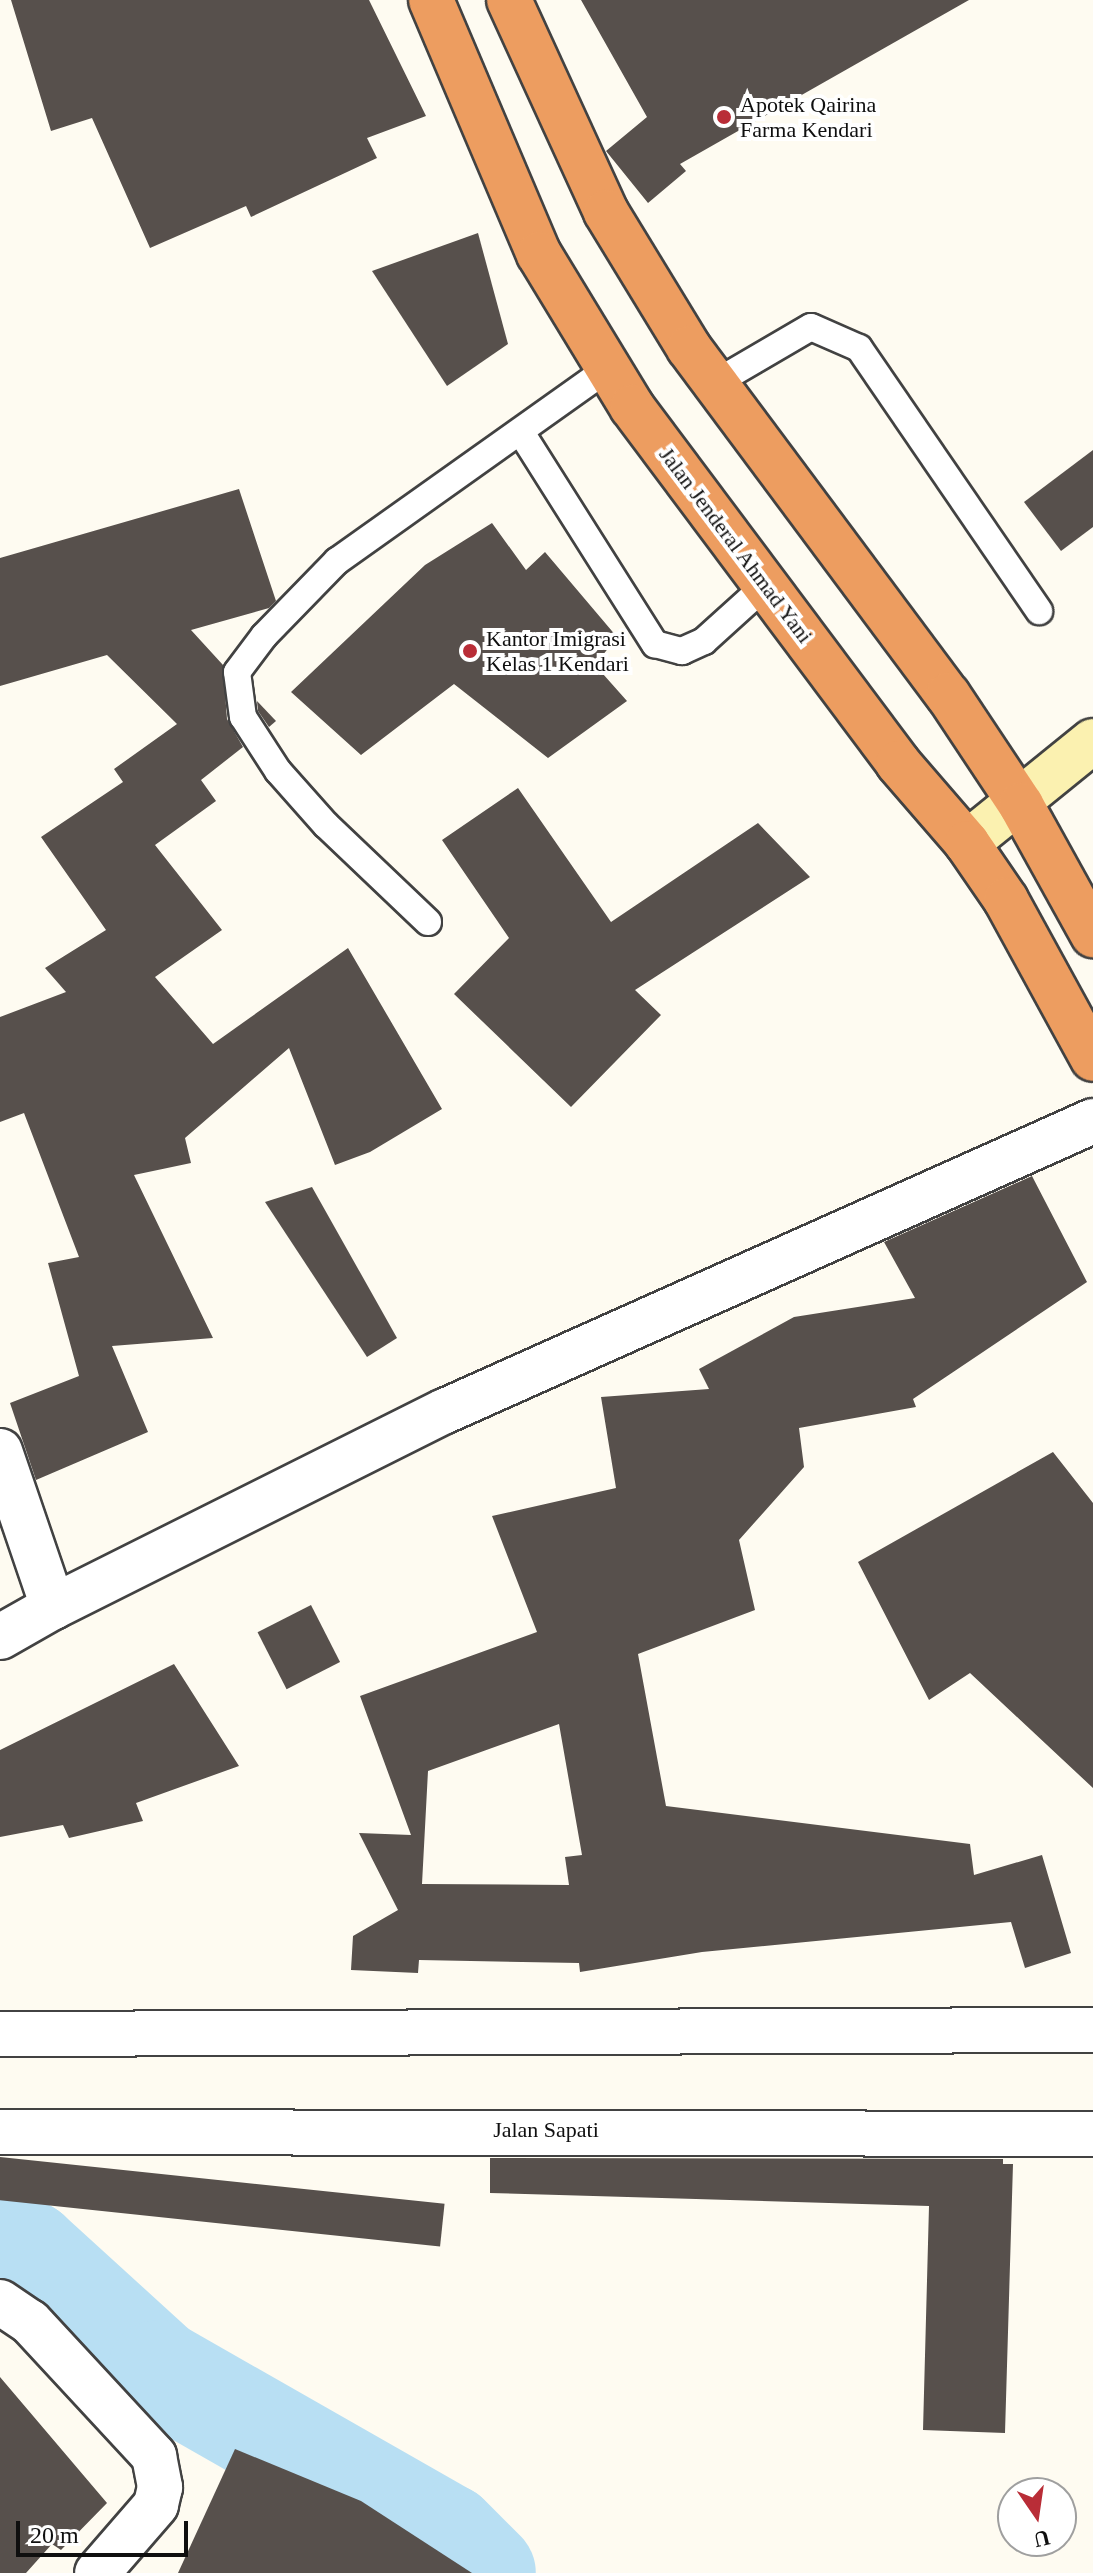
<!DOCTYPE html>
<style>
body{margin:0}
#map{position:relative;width:1093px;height:2573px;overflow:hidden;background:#fefbf1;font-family:"Times New Roman",serif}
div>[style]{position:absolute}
.river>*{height:104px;margin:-52px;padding:0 52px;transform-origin:52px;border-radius:52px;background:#b8dff3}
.building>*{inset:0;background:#57504c;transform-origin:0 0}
.roads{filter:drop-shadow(2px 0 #424242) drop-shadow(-2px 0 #424242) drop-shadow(0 2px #424242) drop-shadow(0 -2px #424242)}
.lane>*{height:26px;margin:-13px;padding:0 13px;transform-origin:13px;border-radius:13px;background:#fff}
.street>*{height:44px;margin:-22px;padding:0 22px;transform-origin:22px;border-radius:22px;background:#fff}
.secondary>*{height:44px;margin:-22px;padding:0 22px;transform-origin:22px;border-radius:22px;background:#fbf1b0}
.highway>*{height:44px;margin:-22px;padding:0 22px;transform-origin:22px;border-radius:22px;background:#ed9d60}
.dots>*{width:22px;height:22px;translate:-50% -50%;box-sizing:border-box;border:4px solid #fff;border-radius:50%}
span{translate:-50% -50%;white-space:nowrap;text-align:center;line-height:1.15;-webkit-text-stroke:8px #fff;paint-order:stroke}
.poi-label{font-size:22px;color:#0f0f0f}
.left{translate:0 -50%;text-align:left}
.street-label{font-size:22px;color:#0f0f0f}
.north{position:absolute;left:997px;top:2477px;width:80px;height:80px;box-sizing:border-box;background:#fff;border:2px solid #9f9f9f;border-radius:50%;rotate:167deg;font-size:22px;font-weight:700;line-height:32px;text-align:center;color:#0f0f0f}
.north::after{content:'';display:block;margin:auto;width:28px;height:36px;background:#b92d37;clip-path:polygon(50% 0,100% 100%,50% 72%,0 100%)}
.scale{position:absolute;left:16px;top:2521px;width:172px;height:36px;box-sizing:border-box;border:4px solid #0f0f0f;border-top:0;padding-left:10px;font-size:24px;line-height:28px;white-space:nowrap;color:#0f0f0f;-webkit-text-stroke:6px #fff;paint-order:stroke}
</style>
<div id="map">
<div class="river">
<div style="left:0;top:2236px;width:33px;rotate:31deg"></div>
<div style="left:28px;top:2253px;width:177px;rotate:42.3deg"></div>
<div style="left:159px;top:2372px;width:331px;rotate:29.7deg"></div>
<div style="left:447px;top:2536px;width:52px;rotate:45deg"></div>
</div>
<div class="building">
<div style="clip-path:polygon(11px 0,369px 0,426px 116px,367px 138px,377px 158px,251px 217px,246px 206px,150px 248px,92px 118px,51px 131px)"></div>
<div style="clip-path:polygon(581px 0,969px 0,680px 164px,686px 171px,648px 203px,606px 151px,647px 117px)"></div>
<div style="clip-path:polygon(478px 233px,508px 344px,447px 386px,372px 271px)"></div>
<div style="clip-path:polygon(1093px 450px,1093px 527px,1061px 551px,1024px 502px)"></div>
<div style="clip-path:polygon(239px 489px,276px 601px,269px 608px,191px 630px,223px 665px,227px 719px,243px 747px,201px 780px,216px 801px,155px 845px,222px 930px,155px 977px,213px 1044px,348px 948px,442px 1109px,370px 1152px,335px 1165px,289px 1048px,185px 1138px,191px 1163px,134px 1175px,213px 1338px,112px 1346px,148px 1432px,36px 1480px,10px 1403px,79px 1376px,48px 1263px,79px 1257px,24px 1113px,0 1122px,0 1017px,66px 992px,45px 968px,106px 930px,41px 837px,123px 782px,114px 769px,177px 724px,107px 655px,0 686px,0 558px)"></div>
<div style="clip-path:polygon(492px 523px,526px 570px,545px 552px,617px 637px,595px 665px,627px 701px,548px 758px,454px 684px,361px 755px,291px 692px,425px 565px)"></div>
<div style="clip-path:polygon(257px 701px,276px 721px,269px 727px,258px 711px)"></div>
<div style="clip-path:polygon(518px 788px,611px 922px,758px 823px,810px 877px,635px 990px,661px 1015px,571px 1107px,454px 994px,509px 938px,442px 840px)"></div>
<div style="clip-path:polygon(evenodd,1032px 1176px,1087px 1282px,913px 1399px,916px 1407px,799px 1428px,804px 1467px,739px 1540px,755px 1610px,638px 1654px,666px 1806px,970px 1844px,974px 1875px,1042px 1855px,1071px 1953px,1025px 1968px,1011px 1922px,702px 1952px,580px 1972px,579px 1963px,419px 1960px,418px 1973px,351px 1970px,353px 1936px,398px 1910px,359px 1833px,411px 1835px,360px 1696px,537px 1632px,492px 1516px,616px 1488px,601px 1397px,709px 1389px,699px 1369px,794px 1317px,915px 1298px,884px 1242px,1032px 1176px,559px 1724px,582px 1855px,565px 1857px,569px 1885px,422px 1884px,428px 1771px,559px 1724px)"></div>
<div style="clip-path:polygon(312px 1187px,397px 1338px,367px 1357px,265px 1202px)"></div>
<div style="clip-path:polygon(1053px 1452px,1093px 1503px,1093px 1788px,970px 1673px,929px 1700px,858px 1562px)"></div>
<div style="left:311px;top:1605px;width:64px;height:60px;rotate:63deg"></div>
<div style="clip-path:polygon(174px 1664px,239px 1766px,136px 1803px,143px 1821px,69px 1838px,63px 1825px,0 1837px,0 1750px)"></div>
<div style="left:0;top:2157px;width:447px;height:43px;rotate:6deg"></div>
<div style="clip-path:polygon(490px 2158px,1003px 2159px,1003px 2164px,1013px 2164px,1005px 2433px,923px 2430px,929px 2206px,490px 2193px)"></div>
<div style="clip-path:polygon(0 2377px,107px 2503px,61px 2550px,52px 2544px,26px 2573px,0 2573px)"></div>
<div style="clip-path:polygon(235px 2449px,361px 2501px,472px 2573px,178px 2573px)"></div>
</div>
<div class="roads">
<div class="lane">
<div style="left:715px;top:383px;width:111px;rotate:-30.3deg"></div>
<div style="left:811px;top:327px;width:52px;rotate:23.6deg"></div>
<div style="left:859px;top:348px;width:319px;rotate:55.6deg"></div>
<div style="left:522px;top:434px;width:249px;rotate:57.7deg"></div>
<div style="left:655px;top:644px;width:28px;rotate:15deg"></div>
<div style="left:682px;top:651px;width:24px;rotate:-24deg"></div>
<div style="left:704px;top:641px;width:84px;rotate:-42.1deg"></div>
<div style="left:428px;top:922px;width:141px;rotate:-136.4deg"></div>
<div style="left:326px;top:825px;width:72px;rotate:-131.6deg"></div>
<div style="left:278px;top:771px;width:64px;rotate:-122.9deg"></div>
<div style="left:243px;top:717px;width:45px;rotate:-97.6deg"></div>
<div style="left:237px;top:672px;width:45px;rotate:-53.1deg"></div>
<div style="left:264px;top:636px;width:105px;rotate:-45.8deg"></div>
<div style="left:337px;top:561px;width:334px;rotate:-35.4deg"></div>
</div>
<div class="street">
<div style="left:0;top:1451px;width:165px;rotate:71.2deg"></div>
<div style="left:53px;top:1607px;width:438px;rotate:-26.6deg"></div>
<div style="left:445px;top:1411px;width:710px;rotate:-24.11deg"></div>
<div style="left:0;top:1637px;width:61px;rotate:-29.5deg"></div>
<div style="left:0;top:2034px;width:1093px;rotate:-0.21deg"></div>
<div style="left:0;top:2132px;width:1093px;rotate:0.1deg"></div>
<div style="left:0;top:2302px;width:36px;rotate:34deg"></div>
<div style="left:30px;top:2322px;width:183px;rotate:47.2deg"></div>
<div style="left:154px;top:2456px;width:32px;rotate:79deg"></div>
<div style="left:160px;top:2487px;width:18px;rotate:103deg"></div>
<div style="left:156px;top:2505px;width:90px;rotate:130.9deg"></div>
</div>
<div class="secondary">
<div style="left:967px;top:843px;width:162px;rotate:-39deg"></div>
</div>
<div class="highway">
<div style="left:431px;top:0;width:276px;rotate:67deg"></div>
<div style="left:539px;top:254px;width:179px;rotate:58.7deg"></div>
<div style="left:632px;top:407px;width:444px;rotate:53.2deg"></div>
<div style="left:898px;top:763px;width:106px;rotate:49.2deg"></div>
<div style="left:967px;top:843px;width:69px;rotate:55.6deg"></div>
<div style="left:1006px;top:900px;width:181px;rotate:61.3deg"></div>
<div style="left:509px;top:0;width:233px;rotate:65.4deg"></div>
<div style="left:606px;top:212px;width:159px;rotate:58.6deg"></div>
<div style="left:689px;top:348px;width:433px;rotate:53.3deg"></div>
<div style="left:948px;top:695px;width:132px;rotate:56.4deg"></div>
<div style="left:1021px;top:805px;width:149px;rotate:61deg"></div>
</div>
</div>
<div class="dots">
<div style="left:724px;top:117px;background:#b92d37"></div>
<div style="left:470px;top:651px;background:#b92d37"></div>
</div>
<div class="poi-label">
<span class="left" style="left:740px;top:117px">Apotek Qairina<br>Farma Kendari</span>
<span class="left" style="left:486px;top:651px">Kantor Imigrasi<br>Kelas 1 Kendari</span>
</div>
<div class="street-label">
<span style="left:736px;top:545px;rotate:53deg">Jalan Jenderal Ahmad Yani</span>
<span style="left:546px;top:2130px">Jalan Sapati</span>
</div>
<div class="north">U</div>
<div class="scale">20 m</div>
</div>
